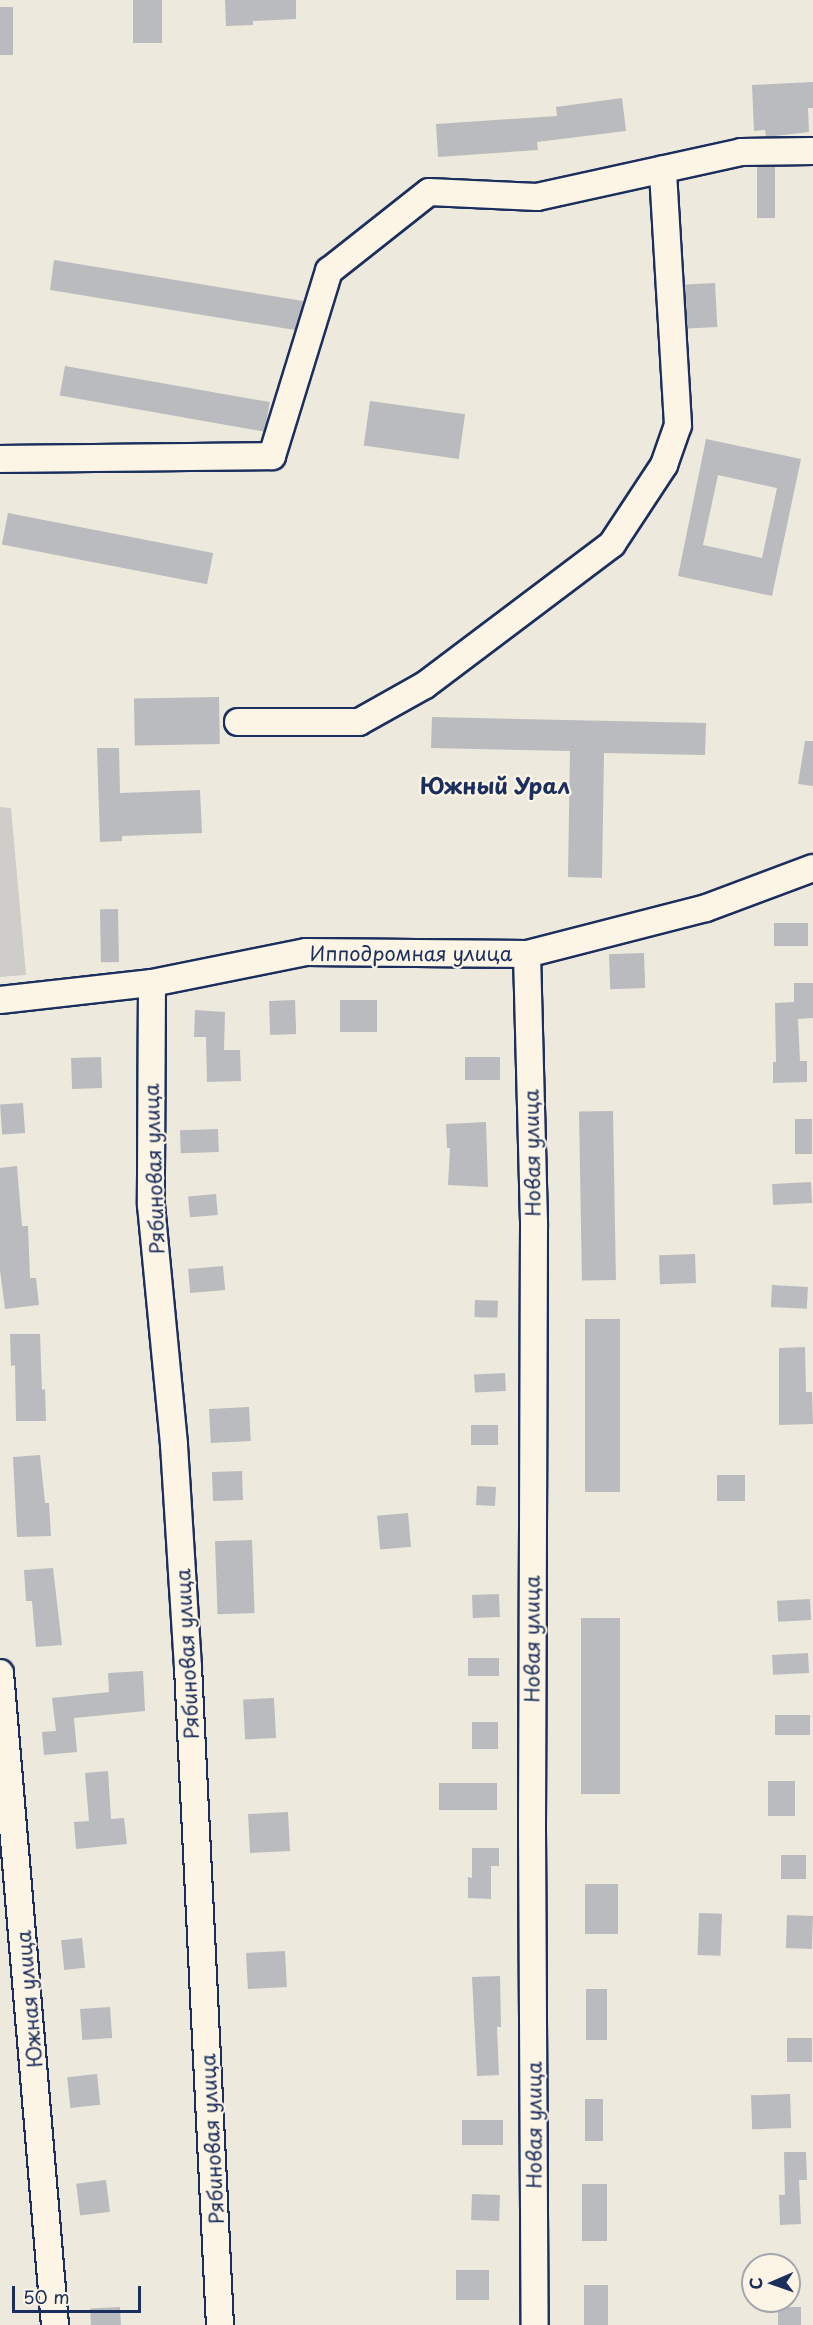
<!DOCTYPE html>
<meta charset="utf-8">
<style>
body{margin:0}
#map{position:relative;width:813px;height:2325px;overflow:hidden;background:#eee9dd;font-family:"Playpen Sans",sans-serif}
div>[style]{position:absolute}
.green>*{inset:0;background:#cfcdca}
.building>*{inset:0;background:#babbbe;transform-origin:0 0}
.roads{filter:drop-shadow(2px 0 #1b2f5e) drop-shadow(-2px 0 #1b2f5e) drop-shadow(0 2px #1b2f5e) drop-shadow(0 -2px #1b2f5e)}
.minor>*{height:26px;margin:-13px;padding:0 13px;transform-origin:13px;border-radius:13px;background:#fcf5e5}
span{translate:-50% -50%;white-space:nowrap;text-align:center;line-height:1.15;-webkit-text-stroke:4.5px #fcf5e5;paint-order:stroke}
.street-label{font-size:20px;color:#1b2f5e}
.quarter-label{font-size:22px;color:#1b2f5e;font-weight:700}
.north{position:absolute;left:741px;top:2253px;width:60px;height:60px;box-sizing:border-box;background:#fcf5e5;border:2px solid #a2a6af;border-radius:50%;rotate:268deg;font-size:16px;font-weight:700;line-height:24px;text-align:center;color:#1b2f5e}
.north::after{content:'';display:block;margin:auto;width:21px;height:27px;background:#1b2f5e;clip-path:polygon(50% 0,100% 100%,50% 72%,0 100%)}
.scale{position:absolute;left:12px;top:2286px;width:129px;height:27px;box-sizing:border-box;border:3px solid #1b2f5e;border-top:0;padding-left:8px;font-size:18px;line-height:21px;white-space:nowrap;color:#1b2f5e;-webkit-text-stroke:4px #fcf5e5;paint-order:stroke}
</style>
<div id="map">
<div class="green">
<div style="clip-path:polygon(0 807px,11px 808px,26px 975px,0 977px)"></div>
</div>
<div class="building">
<div style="left:133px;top:0;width:29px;height:43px"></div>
<div style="clip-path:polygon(225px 0,296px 0,296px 19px,253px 21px,253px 25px,226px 26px)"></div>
<div style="left:0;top:7px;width:13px;height:48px"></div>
<div style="clip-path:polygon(813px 82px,813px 108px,808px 108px,809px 132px,766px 137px,765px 130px,754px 131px,752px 85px)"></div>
<div style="clip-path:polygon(622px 98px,626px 131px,537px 142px,538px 150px,438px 157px,436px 124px,557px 116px,556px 107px)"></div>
<div style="left:757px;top:167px;width:18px;height:51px"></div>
<div style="clip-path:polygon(54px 260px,303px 301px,302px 309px,295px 330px,50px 290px)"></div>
<div style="left:715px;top:283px;width:44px;height:30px;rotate:87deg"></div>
<div style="left:65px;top:366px;width:208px;height:30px;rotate:10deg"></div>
<div style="left:370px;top:401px;width:96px;height:45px;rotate:8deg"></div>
<div style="clip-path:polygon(evenodd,706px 439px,801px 459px,772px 596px,678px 576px,706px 439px,718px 475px,777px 488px,762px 558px,703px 545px,718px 475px)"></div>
<div style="left:8px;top:513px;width:209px;height:32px;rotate:11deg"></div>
<div style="left:219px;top:697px;width:47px;height:85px;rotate:89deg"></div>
<div style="clip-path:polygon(432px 717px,706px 723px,705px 755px,604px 753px,602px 878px,568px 877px,570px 751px,431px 748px)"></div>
<div style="clip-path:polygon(805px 741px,813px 741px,813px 786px,798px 784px)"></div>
<div style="clip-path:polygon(97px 748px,119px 748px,120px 793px,200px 790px,202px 833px,122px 836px,122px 841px,100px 842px)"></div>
<div style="left:118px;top:909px;width:53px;height:18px;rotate:89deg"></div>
<div style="left:774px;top:923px;width:34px;height:23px"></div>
<div style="left:644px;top:953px;width:35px;height:35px;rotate:88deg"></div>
<div style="clip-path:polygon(794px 983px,813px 983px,813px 1018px,798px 1019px,800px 1061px,807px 1061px,807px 1082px,773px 1083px,773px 1062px,776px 1062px,775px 1003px,794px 1002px)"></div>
<div style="left:295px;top:1000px;width:34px;height:26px;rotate:88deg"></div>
<div style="left:340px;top:1000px;width:37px;height:32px"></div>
<div style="clip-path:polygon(195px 1010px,225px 1012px,224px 1050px,240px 1050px,241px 1081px,207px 1082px,206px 1037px,194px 1037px)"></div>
<div style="left:101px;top:1057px;width:31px;height:30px;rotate:88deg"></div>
<div style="left:465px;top:1057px;width:35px;height:23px"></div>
<div style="left:23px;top:1103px;width:30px;height:23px;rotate:86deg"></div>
<div style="left:613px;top:1111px;width:169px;height:34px;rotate:89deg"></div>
<div style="left:795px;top:1119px;width:17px;height:35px"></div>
<div style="clip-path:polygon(486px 1122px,488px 1187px,448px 1185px,450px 1148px,447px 1148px,446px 1124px)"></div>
<div style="left:218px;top:1129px;width:23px;height:38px;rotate:88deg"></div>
<div style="clip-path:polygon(17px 1166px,22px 1226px,28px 1226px,30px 1278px,36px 1278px,39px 1305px,5px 1309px,0 1270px,0 1168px)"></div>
<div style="left:811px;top:1182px;width:21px;height:39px;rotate:87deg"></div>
<div style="left:216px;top:1194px;width:21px;height:28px;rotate:85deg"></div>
<div style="left:695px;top:1254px;width:29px;height:36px;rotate:88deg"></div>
<div style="left:223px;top:1266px;width:24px;height:35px;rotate:85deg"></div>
<div style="left:772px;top:1285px;width:36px;height:22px;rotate:3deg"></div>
<div style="left:475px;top:1300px;width:23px;height:17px;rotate:2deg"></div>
<div style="left:585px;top:1319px;width:35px;height:173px"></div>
<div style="clip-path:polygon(10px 1334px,40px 1334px,42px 1390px,45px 1389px,46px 1421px,16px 1421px,15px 1365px,11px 1366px)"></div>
<div style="clip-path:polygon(805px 1347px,806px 1392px,812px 1392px,813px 1424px,779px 1425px,779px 1348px)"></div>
<div style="left:505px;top:1373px;width:18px;height:31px;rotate:87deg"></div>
<div style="left:249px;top:1407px;width:34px;height:40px;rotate:87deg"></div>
<div style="left:471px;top:1425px;width:27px;height:20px"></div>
<div style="clip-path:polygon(40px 1455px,45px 1503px,49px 1503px,51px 1536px,17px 1537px,13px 1457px)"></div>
<div style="left:242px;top:1471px;width:29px;height:30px;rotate:88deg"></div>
<div style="left:745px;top:1475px;width:26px;height:28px;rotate:90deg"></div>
<div style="left:477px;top:1486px;width:19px;height:19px;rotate:3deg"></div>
<div style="left:408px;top:1513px;width:34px;height:31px;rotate:85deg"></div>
<div style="left:252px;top:1540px;width:73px;height:37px;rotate:88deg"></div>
<div style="clip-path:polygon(53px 1568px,62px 1645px,36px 1647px,32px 1601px,26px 1601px,24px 1570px)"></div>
<div style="left:499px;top:1594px;width:23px;height:27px;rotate:88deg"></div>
<div style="left:810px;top:1599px;width:21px;height:33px;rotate:87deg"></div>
<div style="left:581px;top:1618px;width:39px;height:176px"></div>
<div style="left:808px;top:1653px;width:20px;height:36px;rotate:87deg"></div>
<div style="left:468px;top:1658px;width:31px;height:18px"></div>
<div style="clip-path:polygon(143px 1671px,145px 1711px,74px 1718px,77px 1752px,44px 1755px,42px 1732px,56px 1731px,52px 1698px,109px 1692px,108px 1673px)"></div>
<div style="left:274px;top:1698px;width:40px;height:31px;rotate:87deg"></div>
<div style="left:810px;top:1715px;width:20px;height:35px;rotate:90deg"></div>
<div style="left:498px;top:1722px;width:27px;height:26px;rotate:90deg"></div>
<div style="clip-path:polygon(108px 1771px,111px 1819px,124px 1818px,127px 1844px,76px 1849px,74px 1822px,89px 1821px,85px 1773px)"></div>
<div style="left:768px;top:1781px;width:27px;height:35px"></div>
<div style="left:439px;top:1783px;width:58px;height:27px"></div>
<div style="left:288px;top:1812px;width:39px;height:40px;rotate:87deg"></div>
<div style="clip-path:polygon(472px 1848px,499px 1848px,499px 1866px,491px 1866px,491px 1899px,468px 1898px,468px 1877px,472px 1878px)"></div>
<div style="left:781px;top:1855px;width:25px;height:24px"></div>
<div style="left:585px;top:1884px;width:33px;height:50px"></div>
<div style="left:699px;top:1913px;width:23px;height:42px;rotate:2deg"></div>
<div style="left:787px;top:1915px;width:26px;height:33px;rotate:2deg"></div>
<div style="left:82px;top:1938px;width:30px;height:21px;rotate:84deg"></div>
<div style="left:285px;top:1951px;width:36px;height:39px;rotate:87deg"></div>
<div style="clip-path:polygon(500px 1976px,501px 2027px,497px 2027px,499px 2075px,477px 2076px,472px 1977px)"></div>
<div style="left:586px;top:1989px;width:21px;height:51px"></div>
<div style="left:110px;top:2007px;width:31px;height:30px;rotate:86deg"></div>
<div style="left:812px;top:2038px;width:24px;height:25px;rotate:90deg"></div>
<div style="left:97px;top:2074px;width:31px;height:30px;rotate:84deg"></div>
<div style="left:790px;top:2094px;width:34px;height:39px;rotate:88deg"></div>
<div style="left:585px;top:2099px;width:18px;height:42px"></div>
<div style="left:503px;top:2120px;width:25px;height:41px;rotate:90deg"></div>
<div style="clip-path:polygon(784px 2152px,806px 2152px,807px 2180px,799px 2180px,801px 2224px,780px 2225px,779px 2195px,785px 2195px)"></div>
<div style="left:106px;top:2180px;width:32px;height:30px;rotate:83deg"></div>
<div style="left:582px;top:2184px;width:25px;height:57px"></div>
<div style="left:472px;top:2194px;width:28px;height:26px;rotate:2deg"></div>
<div style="left:456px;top:2270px;width:33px;height:30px"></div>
<div style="left:584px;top:2285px;width:24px;height:40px"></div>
<div style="left:120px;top:2307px;width:18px;height:30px;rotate:87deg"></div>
<div style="left:778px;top:2307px;width:23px;height:18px"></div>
</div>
<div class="roads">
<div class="minor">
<div style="left:0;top:459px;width:272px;rotate:-0.6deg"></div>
<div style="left:272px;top:456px;width:194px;rotate:-72.9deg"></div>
<div style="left:329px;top:271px;width:127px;rotate:-38.3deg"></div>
<div style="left:429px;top:192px;width:108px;rotate:2.7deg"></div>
<div style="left:537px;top:197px;width:209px;rotate:-12.4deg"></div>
<div style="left:741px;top:152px;width:72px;rotate:-0.8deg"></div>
<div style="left:238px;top:722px;width:121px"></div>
<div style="left:359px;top:722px;width:76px;rotate:-29.3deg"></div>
<div style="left:425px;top:685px;width:234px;rotate:-37deg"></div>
<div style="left:612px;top:544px;width:95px;rotate:-56.6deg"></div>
<div style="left:664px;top:465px;width:42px;rotate:-70.7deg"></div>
<div style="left:678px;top:425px;width:256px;rotate:-93.4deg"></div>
<div style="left:527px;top:954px;width:272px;rotate:88.5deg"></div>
<div style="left:534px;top:1226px;width:602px;rotate:90.19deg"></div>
<div style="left:532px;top:1828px;width:497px;rotate:89.7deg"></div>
<div style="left:152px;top:983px;width:222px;rotate:90.3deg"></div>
<div style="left:151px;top:1205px;width:241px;rotate:84.5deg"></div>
<div style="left:174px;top:1445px;width:222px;rotate:86.4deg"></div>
<div style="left:188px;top:1667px;width:659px;rotate:87.22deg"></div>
<div style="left:0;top:1000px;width:153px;rotate:-6.4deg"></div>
<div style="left:152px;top:983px;width:157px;rotate:-11.4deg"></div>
<div style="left:306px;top:952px;width:221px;rotate:0.5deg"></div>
<div style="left:527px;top:954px;width:185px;rotate:-14.4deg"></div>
<div style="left:706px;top:908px;width:114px;rotate:-20.5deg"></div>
<div style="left:0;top:1673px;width:654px;rotate:85.18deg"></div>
</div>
</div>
<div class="street-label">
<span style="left:411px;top:953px">Ипподромная улица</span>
<span style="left:532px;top:1153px;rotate:-91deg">Новая улица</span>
<span style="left:154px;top:1169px;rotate:-92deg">Рябиновая улица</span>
<span style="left:532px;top:1639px;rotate:-90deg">Новая улица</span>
<span style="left:187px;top:1654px;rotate:-93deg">Рябиновая улица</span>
<span style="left:29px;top:1999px;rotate:-95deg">Южная улица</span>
<span style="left:534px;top:2125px;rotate:-90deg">Новая улица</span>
<span style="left:212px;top:2139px;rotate:-93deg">Рябиновая улица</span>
</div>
<div class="quarter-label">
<span style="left:495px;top:785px">Южный Урал</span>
</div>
<div class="north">С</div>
<div class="scale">50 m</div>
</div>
